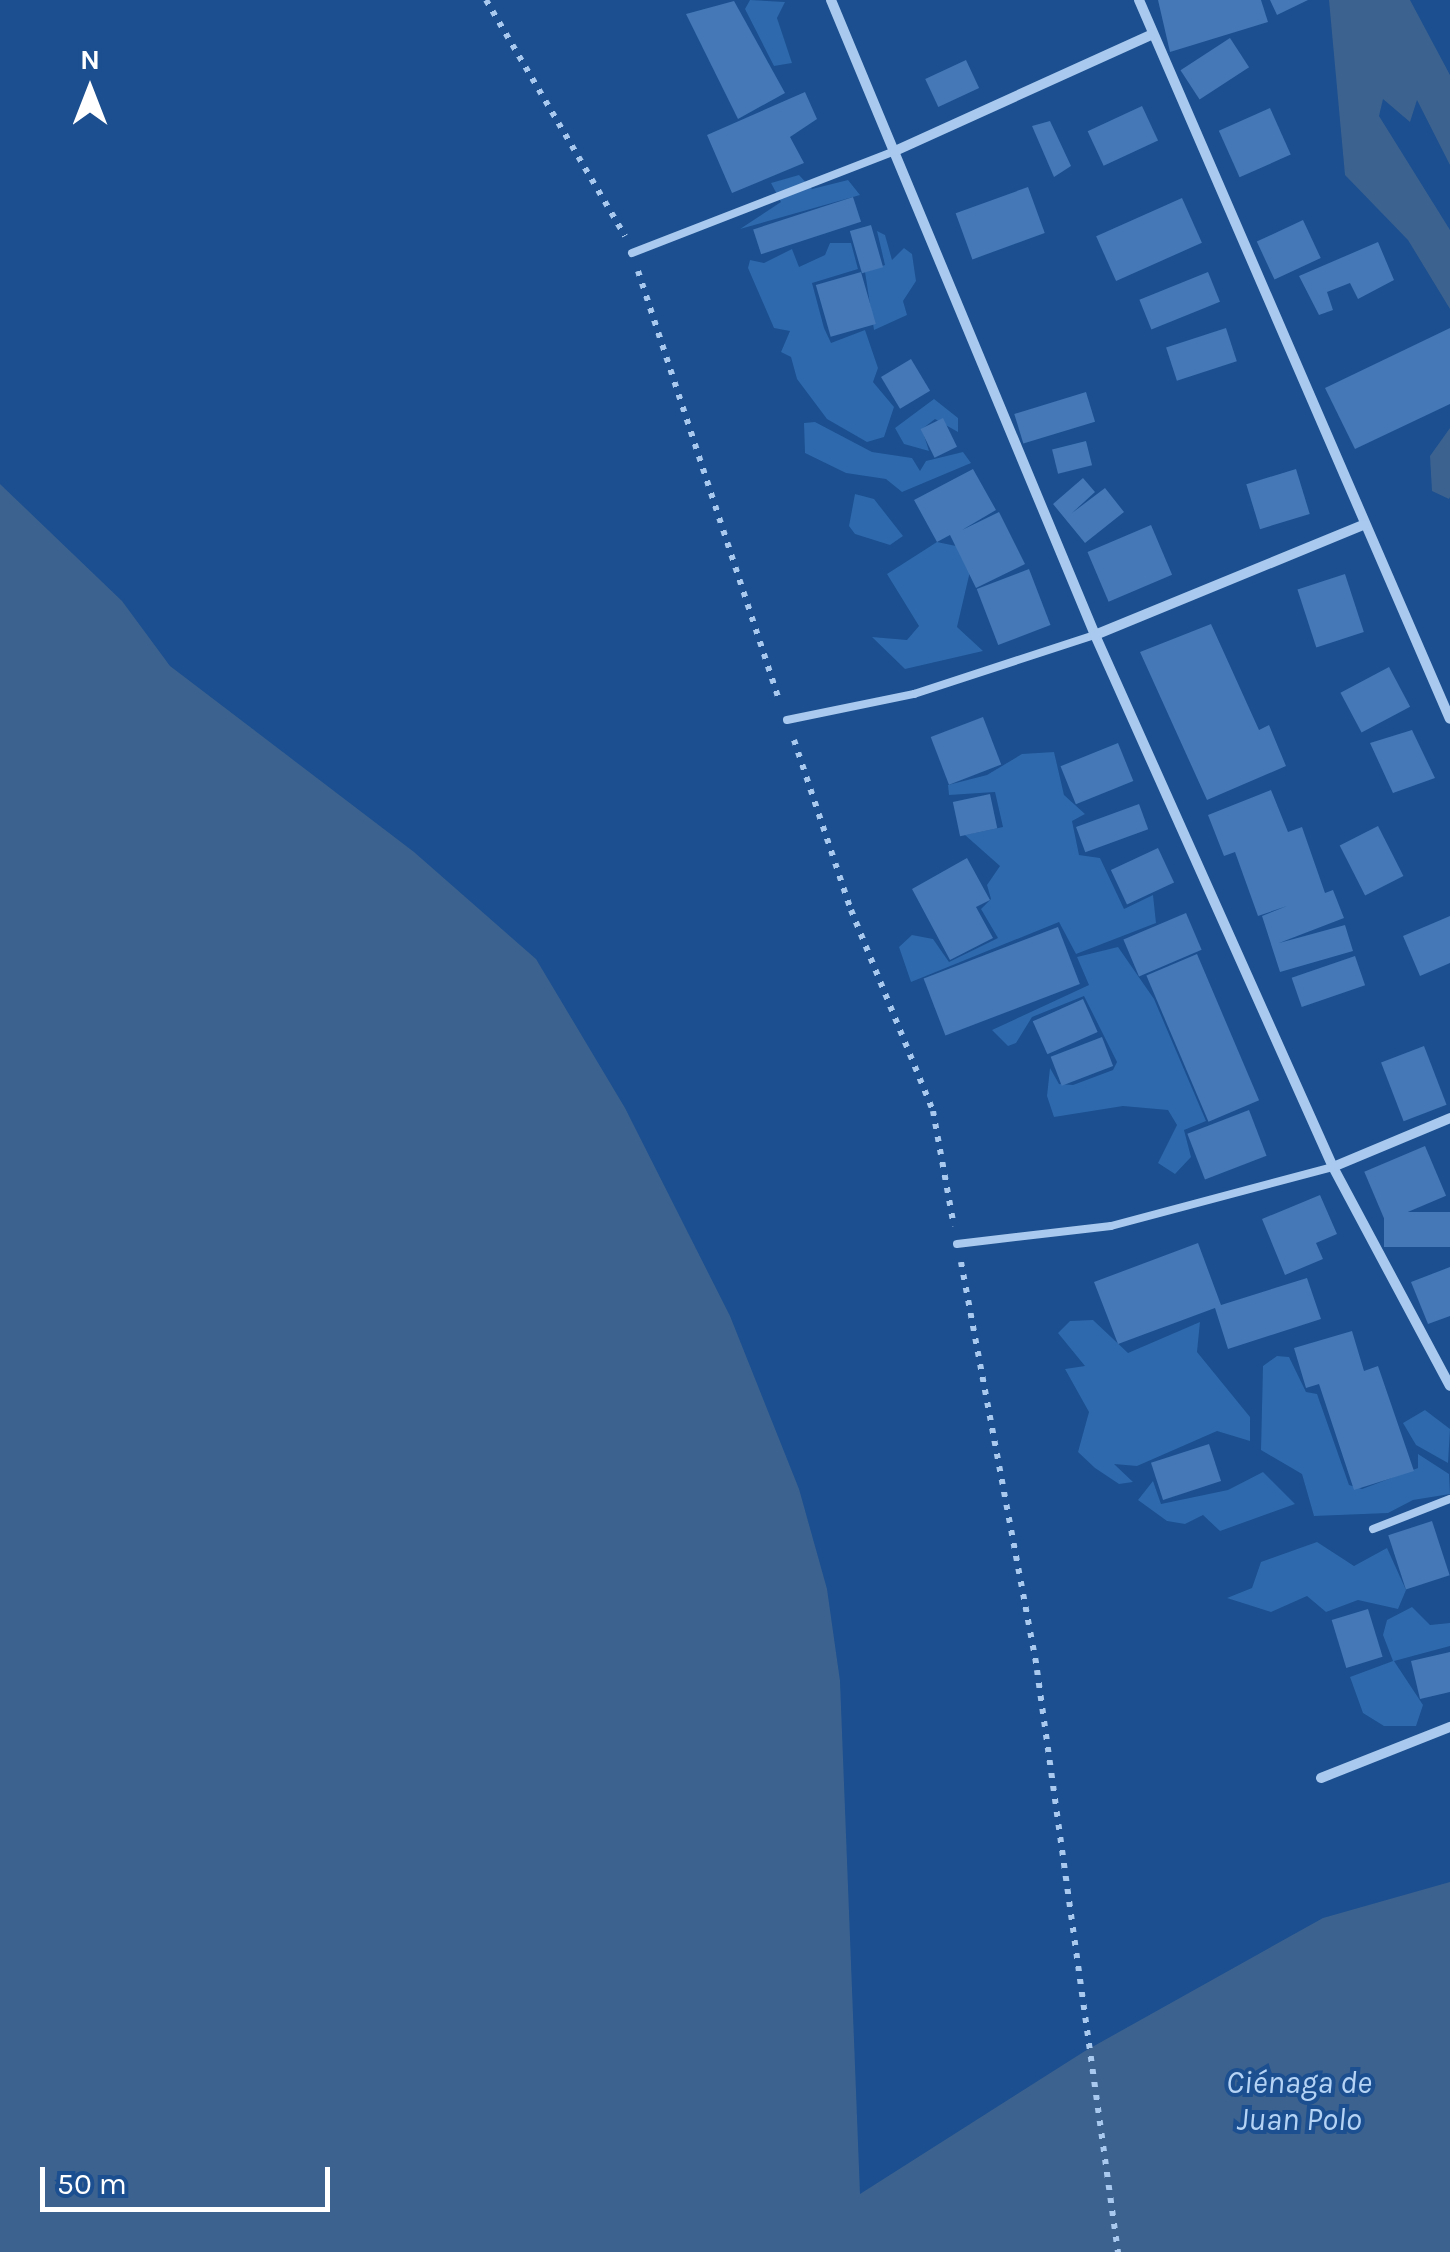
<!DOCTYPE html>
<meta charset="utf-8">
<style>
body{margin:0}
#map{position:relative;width:1450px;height:2252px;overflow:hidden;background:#1b4f8f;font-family:Karla,sans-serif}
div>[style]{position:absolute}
.green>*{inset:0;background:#2e69ad}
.water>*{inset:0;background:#3c6290}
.building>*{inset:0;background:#4478b7;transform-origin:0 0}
.path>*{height:6px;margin-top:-3px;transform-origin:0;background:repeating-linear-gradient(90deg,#a9c9ee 0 5px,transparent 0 13px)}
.service>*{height:8px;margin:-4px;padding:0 4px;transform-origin:4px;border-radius:4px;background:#a9c9ee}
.minor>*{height:10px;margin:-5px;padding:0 5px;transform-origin:5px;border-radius:5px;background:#a9c9ee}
span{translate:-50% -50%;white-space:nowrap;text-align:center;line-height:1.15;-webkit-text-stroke:8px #1b4f8f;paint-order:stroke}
.water-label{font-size:32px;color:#b5d3f5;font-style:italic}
.north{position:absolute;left:40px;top:40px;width:100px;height:100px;-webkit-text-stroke:8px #1b4f8f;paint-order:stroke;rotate:0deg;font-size:28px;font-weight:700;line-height:40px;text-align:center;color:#fff}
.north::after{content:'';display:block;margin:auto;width:35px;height:45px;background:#fff;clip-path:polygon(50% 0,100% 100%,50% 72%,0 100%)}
.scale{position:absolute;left:40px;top:2167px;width:290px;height:45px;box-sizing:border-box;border:5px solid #fff;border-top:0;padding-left:12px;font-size:30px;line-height:35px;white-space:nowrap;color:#fff;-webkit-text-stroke:8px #1b4f8f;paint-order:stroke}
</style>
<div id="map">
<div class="green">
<div style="clip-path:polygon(750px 0,785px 2px,777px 18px,792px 63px,774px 66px,745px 9px)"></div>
<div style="clip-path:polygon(799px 175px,812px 189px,848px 180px,860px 195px,740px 229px,781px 202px,771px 183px)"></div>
<div style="clip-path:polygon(877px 231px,885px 235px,892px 260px,904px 248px,912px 254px,916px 281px,903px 301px,907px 315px,874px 330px,865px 272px,885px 265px)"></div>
<div style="clip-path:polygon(830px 243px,851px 243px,858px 269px,812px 283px,824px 328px,831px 343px,865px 330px,878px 368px,873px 382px,894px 407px,884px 437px,867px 442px,827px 419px,797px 379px,791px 357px,781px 352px,790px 331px,774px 328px,748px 268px,750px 260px,764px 263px,792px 249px,799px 267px,825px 255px)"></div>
<div style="clip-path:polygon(934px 399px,958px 418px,958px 432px,935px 419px,922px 429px,929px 451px,904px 444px,895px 428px)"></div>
<div style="clip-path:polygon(815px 422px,872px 452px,912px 458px,920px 471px,926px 461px,963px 452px,971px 463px,902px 492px,886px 479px,846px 473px,805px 453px,804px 423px)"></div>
<div style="clip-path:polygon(855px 494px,874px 499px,903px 536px,890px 545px,855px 534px,849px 526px)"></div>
<div style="clip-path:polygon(937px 542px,975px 550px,957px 627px,983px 651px,905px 669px,872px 637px,907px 640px,919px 626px,887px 574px)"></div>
<div style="clip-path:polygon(1054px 752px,1064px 795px,1085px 814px,1072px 821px,1079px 855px,1100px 858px,1124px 909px,1153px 895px,1156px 923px,1076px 954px,1059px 922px,911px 982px,899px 947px,912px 935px,933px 939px,949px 962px,998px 938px,981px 909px,991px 899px,987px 885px,1000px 866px,965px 835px,1003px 827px,995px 792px,949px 795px,948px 785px,987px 775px,1022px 754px)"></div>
<div style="clip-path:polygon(1118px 947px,1154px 999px,1206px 1121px,1184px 1130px,1191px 1157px,1175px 1174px,1158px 1163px,1177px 1125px,1168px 1110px,1123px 1106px,1054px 1117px,1047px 1096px,1050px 1068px,1059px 1084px,1073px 1085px,1113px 1070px,1117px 1062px,1084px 996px,1032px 1017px,1016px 1043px,1008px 1046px,992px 1030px,1089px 985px,1077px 957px)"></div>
<div style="clip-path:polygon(1093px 1320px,1128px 1353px,1200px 1322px,1197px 1352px,1250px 1417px,1250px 1441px,1217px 1431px,1137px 1466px,1114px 1464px,1133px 1482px,1119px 1484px,1095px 1468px,1078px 1452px,1089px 1412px,1065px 1369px,1085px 1366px,1058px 1333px,1070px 1321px)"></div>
<div style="clip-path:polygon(1277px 1356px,1289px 1357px,1306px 1392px,1317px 1394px,1349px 1485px,1362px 1489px,1418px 1468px,1418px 1454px,1449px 1474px,1450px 1494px,1413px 1500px,1388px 1513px,1314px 1516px,1302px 1474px,1261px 1450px,1263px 1366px)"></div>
<div style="clip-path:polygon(1425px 1410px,1450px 1429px,1448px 1463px,1416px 1445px,1403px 1423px)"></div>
<div style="clip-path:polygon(1263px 1472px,1295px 1504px,1220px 1531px,1203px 1515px,1185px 1524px,1167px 1521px,1138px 1500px,1153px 1481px,1161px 1504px,1228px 1490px)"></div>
<div style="clip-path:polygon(1317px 1542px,1354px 1566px,1387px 1548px,1406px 1590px,1398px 1609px,1358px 1600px,1326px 1612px,1307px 1596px,1271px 1612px,1227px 1598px,1252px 1588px,1261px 1562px)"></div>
<div style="clip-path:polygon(1412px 1607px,1430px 1625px,1450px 1623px,1450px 1646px,1394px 1661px,1423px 1705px,1416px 1726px,1384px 1726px,1363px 1713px,1350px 1677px,1393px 1661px,1383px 1635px,1387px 1620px)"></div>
</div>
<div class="water">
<div style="clip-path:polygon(1329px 0,1410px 0,1450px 75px,1450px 165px,1417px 100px,1410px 122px,1383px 99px,1379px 116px,1450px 230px,1450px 309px,1408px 240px,1345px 175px)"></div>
<div style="clip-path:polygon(1450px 428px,1450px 497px,1449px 499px,1432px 491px,1430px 456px)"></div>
<div style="clip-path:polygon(0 484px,122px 601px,170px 666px,414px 852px,536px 959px,625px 1108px,730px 1316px,799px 1489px,827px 1589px,840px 1681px,860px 2194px,1085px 2051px,1323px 1918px,1450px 1882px,1450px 2252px,0 2252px)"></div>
</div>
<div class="building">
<div style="clip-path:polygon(1158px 0,1261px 0,1268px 22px,1170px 52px)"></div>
<div style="clip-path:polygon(1270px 0,1308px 0,1277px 15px)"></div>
<div style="clip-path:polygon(734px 1px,785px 93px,738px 119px,686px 14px)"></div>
<div style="left:1230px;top:38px;width:35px;height:59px;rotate:57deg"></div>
<div style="left:966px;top:60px;width:31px;height:45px;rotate:65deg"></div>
<div style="clip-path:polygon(805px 92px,817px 119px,790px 137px,804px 163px,732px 193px,707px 135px)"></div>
<div style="left:1142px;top:106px;width:38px;height:60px;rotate:65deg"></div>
<div style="left:1270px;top:108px;width:51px;height:56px;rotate:66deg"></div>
<div style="clip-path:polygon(1050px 121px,1071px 166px,1054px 177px,1032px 126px)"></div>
<div style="left:1028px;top:187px;width:49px;height:77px;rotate:70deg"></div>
<div style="left:853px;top:197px;width:26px;height:105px;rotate:72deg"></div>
<div style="left:1182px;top:198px;width:49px;height:94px;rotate:66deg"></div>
<div style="left:1303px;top:220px;width:42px;height:51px;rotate:65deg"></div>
<div style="left:871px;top:225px;width:44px;height:22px;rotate:74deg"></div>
<div style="clip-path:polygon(1378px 242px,1394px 280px,1358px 299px,1350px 283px,1327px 292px,1333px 310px,1319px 315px,1299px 276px)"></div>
<div style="left:861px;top:272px;width:54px;height:47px;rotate:74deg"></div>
<div style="left:1208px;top:272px;width:32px;height:74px;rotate:68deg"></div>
<div style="left:1226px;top:328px;width:35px;height:63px;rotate:72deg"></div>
<div style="clip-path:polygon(1450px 328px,1450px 404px,1355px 449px,1325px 388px)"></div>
<div style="left:911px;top:359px;width:37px;height:35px;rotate:59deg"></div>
<div style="left:1086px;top:392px;width:31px;height:75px;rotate:73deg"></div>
<div style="left:943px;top:418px;width:32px;height:25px;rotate:64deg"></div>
<div style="left:1086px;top:441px;width:25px;height:35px;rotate:76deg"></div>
<div style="clip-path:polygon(973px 469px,996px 510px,962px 530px,999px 512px,1025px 564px,976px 588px,950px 535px,937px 542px,914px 500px)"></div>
<div style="left:1296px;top:469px;width:47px;height:52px;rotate:73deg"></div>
<div style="clip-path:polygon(1083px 478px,1095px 492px,1072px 513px,1105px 488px,1124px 512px,1085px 543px,1053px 504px)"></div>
<div style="left:1151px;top:525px;width:54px;height:69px;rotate:67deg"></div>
<div style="left:1029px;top:569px;width:60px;height:56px;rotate:69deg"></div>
<div style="left:1345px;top:574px;width:61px;height:50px;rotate:72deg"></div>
<div style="clip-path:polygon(1211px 624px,1259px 730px,1269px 725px,1286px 766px,1207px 800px,1140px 652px)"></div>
<div style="left:1389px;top:667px;width:45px;height:55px;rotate:62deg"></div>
<div style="left:983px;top:717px;width:51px;height:56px;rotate:69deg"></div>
<div style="clip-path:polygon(1412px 730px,1435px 778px,1393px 793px,1370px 743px)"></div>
<div style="left:1118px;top:743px;width:41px;height:62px;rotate:68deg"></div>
<div style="clip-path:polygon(1271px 790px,1288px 832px,1302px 827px,1325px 893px,1333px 890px,1344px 918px,1279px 943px,1345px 925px,1353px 951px,1280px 972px,1262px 916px,1287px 906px,1258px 916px,1235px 852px,1224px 856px,1208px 815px)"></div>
<div style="left:990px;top:794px;width:35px;height:38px;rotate:78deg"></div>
<div style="left:1139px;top:804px;width:27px;height:67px;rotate:70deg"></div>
<div style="left:1378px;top:826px;width:56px;height:43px;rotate:63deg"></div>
<div style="left:1158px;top:848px;width:38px;height:52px;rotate:65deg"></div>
<div style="clip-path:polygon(967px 858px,990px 900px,976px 907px,993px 938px,950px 960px,912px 889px)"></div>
<div style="left:1186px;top:913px;width:40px;height:68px;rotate:67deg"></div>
<div style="clip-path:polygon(1450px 916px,1450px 963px,1420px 976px,1403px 936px)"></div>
<div style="left:1058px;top:927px;width:61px;height:144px;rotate:69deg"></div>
<div style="left:1197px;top:954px;width:159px;height:55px;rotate:67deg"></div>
<div style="left:1355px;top:956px;width:31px;height:67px;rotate:71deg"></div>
<div style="left:1083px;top:999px;width:36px;height:55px;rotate:66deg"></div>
<div style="left:1102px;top:1037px;width:31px;height:55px;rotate:69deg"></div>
<div style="left:1424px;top:1046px;width:63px;height:46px;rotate:69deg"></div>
<div style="left:1249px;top:1110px;width:49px;height:66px;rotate:69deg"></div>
<div style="left:1425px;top:1146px;width:54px;height:66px;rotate:67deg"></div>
<div style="clip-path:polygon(1320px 1195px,1337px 1234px,1316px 1243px,1323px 1259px,1285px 1275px,1262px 1219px)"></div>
<div style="left:1450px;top:1212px;width:35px;height:66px;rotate:90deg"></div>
<div style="clip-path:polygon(1198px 1243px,1221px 1305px,1307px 1278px,1321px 1319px,1228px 1349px,1215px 1308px,1118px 1344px,1094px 1282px)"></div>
<div style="clip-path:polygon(1450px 1267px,1450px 1316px,1428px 1324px,1411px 1282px)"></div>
<div style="clip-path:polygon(1352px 1331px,1364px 1371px,1378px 1366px,1414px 1471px,1354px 1490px,1319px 1384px,1306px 1388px,1294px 1348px)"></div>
<div style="left:1209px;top:1444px;width:39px;height:61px;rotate:72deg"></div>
<div style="left:1432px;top:1521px;width:57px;height:46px;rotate:72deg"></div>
<div style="left:1368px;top:1609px;width:50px;height:38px;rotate:73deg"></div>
<div style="clip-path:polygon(1450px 1652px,1450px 1692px,1420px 1699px,1411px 1661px)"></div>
</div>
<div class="path">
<div style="left:486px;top:0;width:274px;rotate:59.5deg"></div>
<div style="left:638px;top:271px;width:452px;rotate:71.8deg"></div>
<div style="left:794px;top:740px;width:179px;rotate:71.5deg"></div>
<div style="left:851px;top:910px;width:217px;rotate:67.8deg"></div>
<div style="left:933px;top:1111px;width:117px;rotate:79.7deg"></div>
<div style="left:961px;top:1262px;width:415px;rotate:79.4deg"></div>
<div style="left:1037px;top:1670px;width:588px;rotate:82.08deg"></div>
</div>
<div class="service">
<div style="left:632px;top:253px;width:282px;rotate:-21.2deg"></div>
<div style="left:787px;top:720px;width:130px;rotate:-11.6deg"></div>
<div style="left:914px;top:694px;width:190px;rotate:-18.1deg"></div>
<div style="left:957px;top:1244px;width:155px;rotate:-6.7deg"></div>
<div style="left:1111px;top:1226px;width:230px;rotate:-14.9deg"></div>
<div style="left:1373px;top:1529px;width:83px;rotate:-21.3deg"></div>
</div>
<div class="minor">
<div style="left:831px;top:0;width:688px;rotate:67.42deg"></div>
<div style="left:1095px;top:635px;width:583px;rotate:65.9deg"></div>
<div style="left:1333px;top:1167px;width:248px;rotate:61.9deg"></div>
<div style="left:1139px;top:0;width:783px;rotate:66.61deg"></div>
<div style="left:895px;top:151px;width:283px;rotate:-24.4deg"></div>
<div style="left:1095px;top:635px;width:290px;rotate:-22.3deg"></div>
<div style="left:1333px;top:1167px;width:127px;rotate:-22.7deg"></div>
<div style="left:1321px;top:1778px;width:139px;rotate:-21.6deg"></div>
</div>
<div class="water-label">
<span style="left:1299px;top:2102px">Ciénaga de<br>Juan Polo</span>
</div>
<div class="north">N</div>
<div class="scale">50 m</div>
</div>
